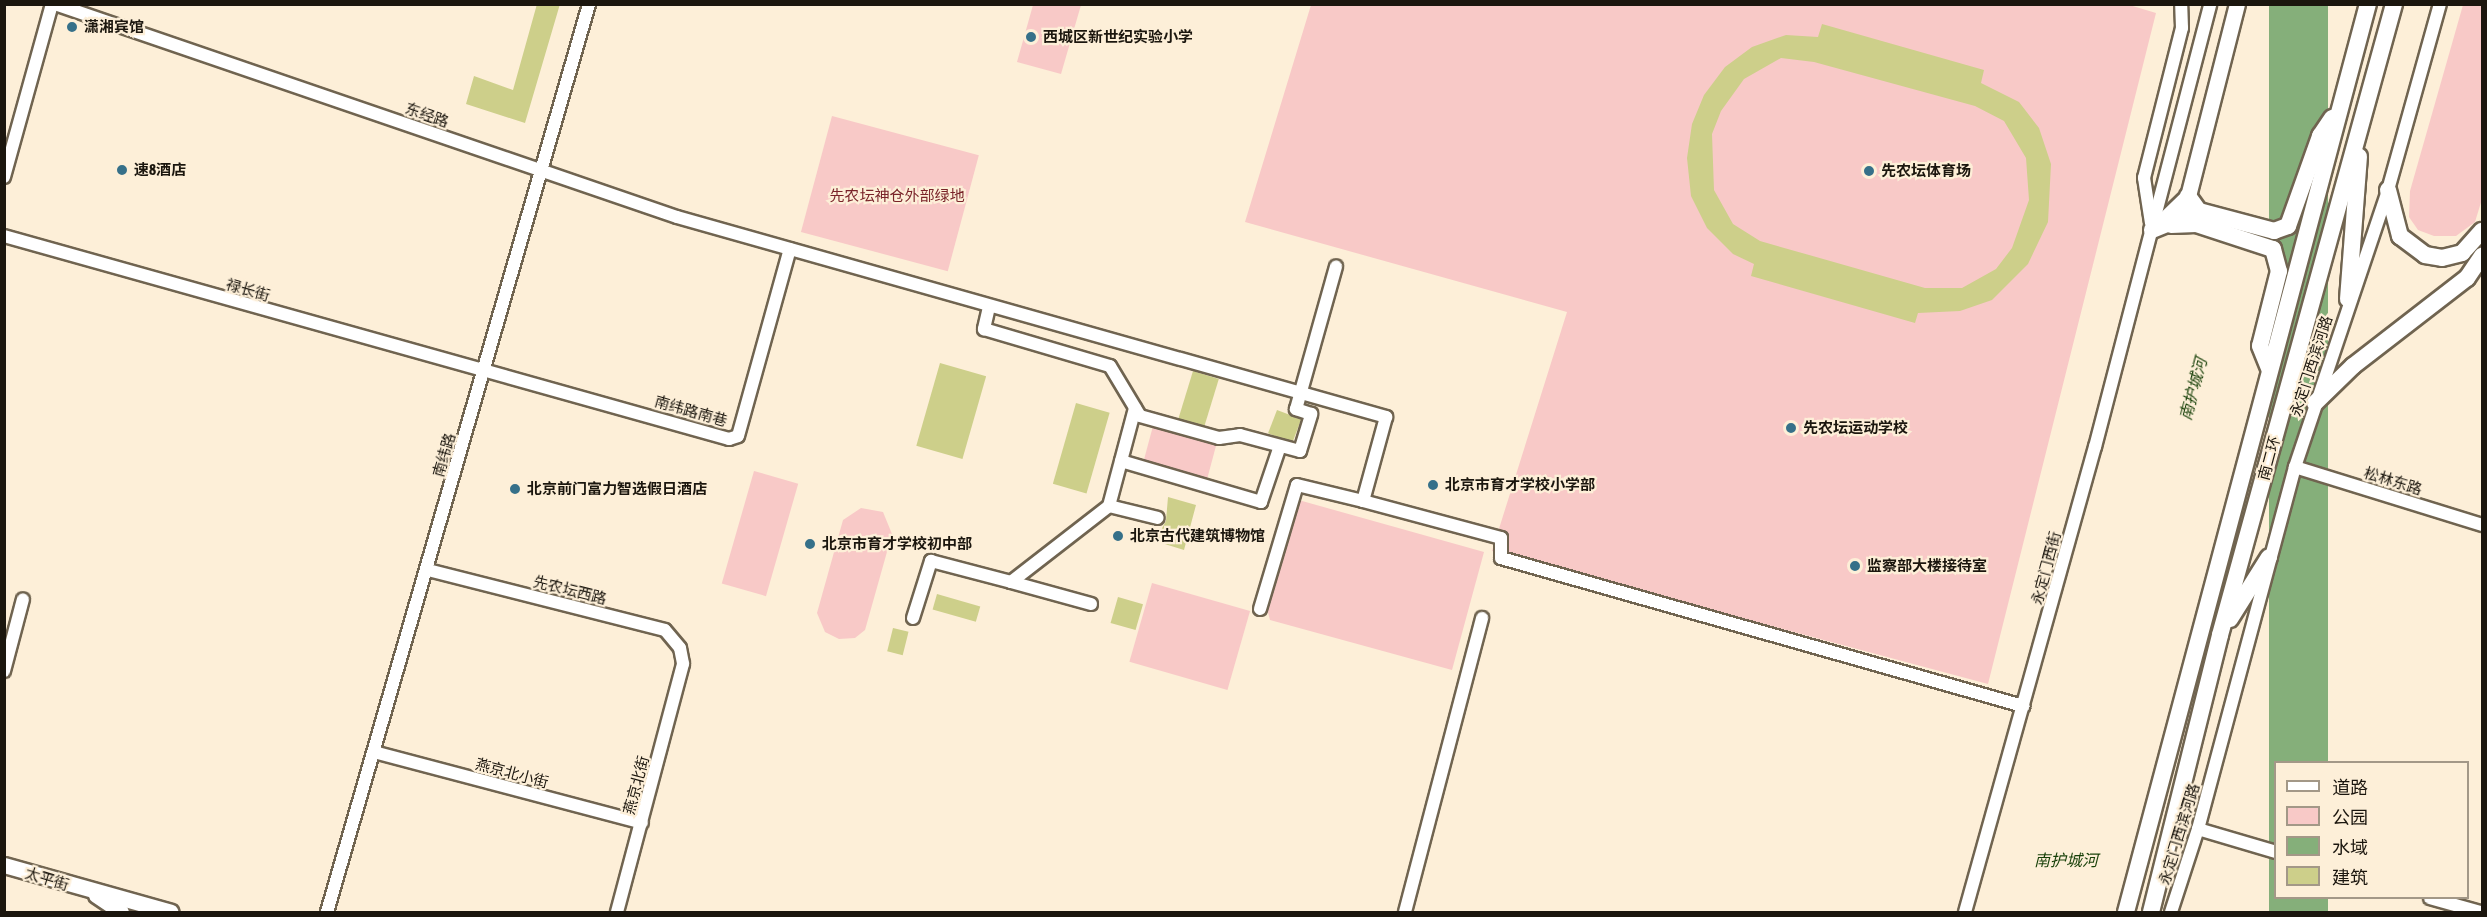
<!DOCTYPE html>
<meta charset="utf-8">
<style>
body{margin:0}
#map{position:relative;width:2487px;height:917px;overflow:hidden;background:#fdefd8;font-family:"Asap Condensed","Noto Sans SC",sans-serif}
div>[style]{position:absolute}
.green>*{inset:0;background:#f8c9c7;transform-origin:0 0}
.water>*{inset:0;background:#85af7a;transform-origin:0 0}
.building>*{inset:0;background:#cdcf8a;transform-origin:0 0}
.roads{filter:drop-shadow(2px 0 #706450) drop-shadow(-2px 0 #706450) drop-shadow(0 2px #706450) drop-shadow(0 -2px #706450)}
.minor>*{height:12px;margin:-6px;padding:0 6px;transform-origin:6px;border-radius:6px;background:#fff}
.major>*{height:15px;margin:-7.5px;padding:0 7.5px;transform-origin:7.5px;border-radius:7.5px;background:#fff}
.highway>*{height:16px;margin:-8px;padding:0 8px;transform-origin:8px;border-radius:8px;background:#fff}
.dots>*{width:16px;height:16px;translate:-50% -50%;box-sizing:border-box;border:3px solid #fdefd8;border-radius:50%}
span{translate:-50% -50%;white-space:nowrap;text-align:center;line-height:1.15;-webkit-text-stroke:4.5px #fdefd8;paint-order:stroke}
.poi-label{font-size:15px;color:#1b160e;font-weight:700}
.left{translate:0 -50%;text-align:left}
.street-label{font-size:15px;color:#1b160e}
.park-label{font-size:15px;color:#792329}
.water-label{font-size:16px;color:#163f07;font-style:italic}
.frame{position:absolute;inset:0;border:6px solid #1b160e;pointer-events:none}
.legend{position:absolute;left:2274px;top:761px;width:195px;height:138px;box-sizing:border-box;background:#fdefd8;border:2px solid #a39887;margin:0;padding:8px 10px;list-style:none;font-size:18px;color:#1b160e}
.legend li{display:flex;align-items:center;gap:12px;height:30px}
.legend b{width:30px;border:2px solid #a39887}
</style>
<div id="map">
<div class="green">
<div style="clip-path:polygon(2126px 4px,2156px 13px,1988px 684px,1492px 551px,1567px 312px,1245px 222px,1311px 5px)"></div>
<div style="clip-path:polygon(1033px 5px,1081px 5px,1061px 74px,1017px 62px)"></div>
<div style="clip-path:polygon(2463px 5px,2482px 5px,2482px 199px,2475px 222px,2456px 236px,2434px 236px,2418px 230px,2409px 217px,2410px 191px)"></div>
<div style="left:832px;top:116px;width:152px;height:120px;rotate:15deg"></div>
<div style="left:1153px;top:426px;width:66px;height:39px;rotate:15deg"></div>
<div style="left:754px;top:471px;width:46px;height:117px;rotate:16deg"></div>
<div style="clip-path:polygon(1295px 499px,1484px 552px,1452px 670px,1270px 620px,1266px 605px)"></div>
<div style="clip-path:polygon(861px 508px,883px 512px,892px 534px,865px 630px,855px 638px,839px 639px,825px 632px,817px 613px,843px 520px)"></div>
<div style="left:1152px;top:583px;width:102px;height:82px;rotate:16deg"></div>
</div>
<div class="water">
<div style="left:2269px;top:5px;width:59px;height:940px"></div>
</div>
<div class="building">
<div style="clip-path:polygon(537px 4px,560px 4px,525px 123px,466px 104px,474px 76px,513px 90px)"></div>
<div style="clip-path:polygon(evenodd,1822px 24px,1984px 70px,1981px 83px,2019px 102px,2039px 128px,2051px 164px,2048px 222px,2028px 264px,1992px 300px,1960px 311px,1918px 313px,1915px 323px,1751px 276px,1754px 264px,1733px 254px,1707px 228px,1691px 196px,1687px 158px,1692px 124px,1704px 95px,1725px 67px,1752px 47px,1786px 35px,1818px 37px,1822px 24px,1781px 58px,1814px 62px,1975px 106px,2004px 121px,2026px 158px,2029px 200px,2012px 248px,1996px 269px,1962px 288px,1925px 288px,1760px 241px,1733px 224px,1714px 190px,1712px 134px,1721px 111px,1744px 79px,1781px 58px)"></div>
<div style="left:940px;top:363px;width:48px;height:86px;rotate:16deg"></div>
<div style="left:1193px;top:371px;width:27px;height:50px;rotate:17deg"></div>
<div style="left:1076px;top:403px;width:35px;height:84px;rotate:16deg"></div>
<div style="left:1277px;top:410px;width:26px;height:25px;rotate:21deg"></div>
<div style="clip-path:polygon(1168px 497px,1196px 505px,1184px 550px,1155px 541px,1166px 521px)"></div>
<div style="left:937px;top:594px;width:45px;height:16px;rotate:16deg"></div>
<div style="left:1118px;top:597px;width:26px;height:27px;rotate:16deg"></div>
<div style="left:893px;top:628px;width:16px;height:24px;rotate:14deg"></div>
</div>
<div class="roads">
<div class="minor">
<div style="left:55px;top:4px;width:657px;rotate:18.9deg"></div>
<div style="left:677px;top:217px;width:737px;rotate:15.75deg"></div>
<div style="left:1386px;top:417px;width:87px;rotate:105.3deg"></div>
<div style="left:1363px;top:501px;width:143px;rotate:15deg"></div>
<div style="left:1501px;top:538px;width:20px;rotate:90deg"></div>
<div style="left:1501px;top:558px;width:543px;rotate:15.83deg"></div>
<div style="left:4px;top:177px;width:180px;rotate:-74.5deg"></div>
<div style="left:2151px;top:223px;width:46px;rotate:-98.8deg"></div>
<div style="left:2144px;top:178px;width:155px;rotate:-75.8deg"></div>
<div style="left:2182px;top:28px;width:24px;rotate:-92deg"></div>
<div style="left:4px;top:236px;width:753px;rotate:15.64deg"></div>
<div style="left:729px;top:439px;width:9px;rotate:-18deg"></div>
<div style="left:738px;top:436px;width:194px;rotate:-74.5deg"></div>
<div style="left:989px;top:307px;width:23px;rotate:103deg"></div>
<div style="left:984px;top:329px;width:131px;rotate:16.4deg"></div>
<div style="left:1110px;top:366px;width:58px;rotate:59deg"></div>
<div style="left:1140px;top:416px;width:82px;rotate:15.6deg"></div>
<div style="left:1219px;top:438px;width:21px;rotate:-8deg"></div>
<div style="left:1240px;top:435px;width:62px;rotate:14.9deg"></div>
<div style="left:1300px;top:451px;width:39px;rotate:-73deg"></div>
<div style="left:1311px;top:414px;width:16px;rotate:-162deg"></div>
<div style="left:1296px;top:409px;width:148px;rotate:-74.3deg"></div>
<div style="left:1121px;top:461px;width:146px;rotate:16.3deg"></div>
<div style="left:1261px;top:502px;width:59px;rotate:-71.3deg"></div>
<div style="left:2295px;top:467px;width:196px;rotate:17.2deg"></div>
<div style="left:1109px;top:506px;width:50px;rotate:13.8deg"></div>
<div style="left:428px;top:570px;width:244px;rotate:14.2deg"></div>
<div style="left:665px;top:630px;width:23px;rotate:50deg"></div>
<div style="left:680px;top:648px;width:16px;rotate:79deg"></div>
<div style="left:683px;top:664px;width:257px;rotate:104.9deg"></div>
<div style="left:1011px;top:582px;width:83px;rotate:15.4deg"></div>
<div style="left:1260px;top:609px;width:129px;rotate:-73.4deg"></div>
<div style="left:1297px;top:485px;width:68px;rotate:13.6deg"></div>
<div style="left:913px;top:618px;width:60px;rotate:-72.5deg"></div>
<div style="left:931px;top:561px;width:83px;rotate:14.7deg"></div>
<div style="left:1011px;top:582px;width:124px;rotate:-37.8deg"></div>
<div style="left:1109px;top:506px;width:101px;rotate:-75.1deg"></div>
<div style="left:4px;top:671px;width:74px;rotate:-75.2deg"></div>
<div style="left:374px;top:752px;width:277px;rotate:14.8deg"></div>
<div style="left:2198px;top:829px;width:81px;rotate:16.4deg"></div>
<div style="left:2430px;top:898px;width:52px;rotate:15.6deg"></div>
<div style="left:327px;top:912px;width:945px;rotate:-73.9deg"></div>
<div style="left:1405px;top:912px;width:304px;rotate:-75.3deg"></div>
<div style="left:1965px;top:912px;width:483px;rotate:-74.4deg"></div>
<div style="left:2095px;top:447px;width:458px;rotate:-75.4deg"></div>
<div style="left:2171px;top:912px;width:87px;rotate:-72deg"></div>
<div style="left:2198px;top:829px;width:375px;rotate:-75deg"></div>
<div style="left:2295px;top:467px;width:292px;rotate:-71.4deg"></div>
<div style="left:2388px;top:190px;width:193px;rotate:-74.4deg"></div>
</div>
<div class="major">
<div style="left:2155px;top:228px;width:46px;rotate:-44.1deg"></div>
<div style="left:2188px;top:196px;width:198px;rotate:-75.7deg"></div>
<div style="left:4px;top:865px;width:173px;rotate:15.7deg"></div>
<div style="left:96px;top:895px;width:30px;rotate:34deg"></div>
</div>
<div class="highway">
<div style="left:2388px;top:190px;width:48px;rotate:75.4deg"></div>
<div style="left:2400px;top:236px;width:31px;rotate:37deg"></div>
<div style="left:2425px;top:255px;width:17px;rotate:10deg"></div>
<div style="left:2442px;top:258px;width:21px;rotate:-14deg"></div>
<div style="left:2462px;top:253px;width:30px;rotate:-48deg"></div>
<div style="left:2188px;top:196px;width:19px;rotate:54deg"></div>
<div style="left:2171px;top:225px;width:25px;rotate:-2deg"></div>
<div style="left:2196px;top:224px;width:81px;rotate:18deg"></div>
<div style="left:2273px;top:249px;width:23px;rotate:75deg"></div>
<div style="left:2279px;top:271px;width:77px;rotate:104.2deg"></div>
<div style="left:2260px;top:346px;width:24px;rotate:68deg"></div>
<div style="left:2152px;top:230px;width:51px;rotate:-22deg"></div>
<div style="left:2199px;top:211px;width:78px;rotate:14.9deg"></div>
<div style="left:2274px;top:231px;width:15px;rotate:-20deg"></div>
<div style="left:2288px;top:226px;width:96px;rotate:-70.4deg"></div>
<div style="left:2320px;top:136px;width:22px;rotate:-56deg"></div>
<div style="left:2348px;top:299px;width:143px;rotate:-85.6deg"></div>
<div style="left:2315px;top:403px;width:53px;rotate:-44.2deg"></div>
<div style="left:2353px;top:366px;width:144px;rotate:-37.7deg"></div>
<div style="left:2467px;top:278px;width:27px;rotate:-56deg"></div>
<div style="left:2230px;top:619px;width:73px;rotate:-57.8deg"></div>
<div style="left:2126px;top:912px;width:940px;rotate:-75.08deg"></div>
<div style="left:2151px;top:912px;width:285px;rotate:-76deg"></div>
<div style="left:2220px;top:635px;width:655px;rotate:-74.58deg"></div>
</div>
</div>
<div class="dots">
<div style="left:72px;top:27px;background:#367089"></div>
<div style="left:1031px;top:37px;background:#367089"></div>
<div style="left:122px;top:170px;background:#367089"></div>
<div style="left:1869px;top:171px;background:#367089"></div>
<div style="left:1791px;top:428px;background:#367089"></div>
<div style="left:1433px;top:485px;background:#367089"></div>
<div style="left:515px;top:489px;background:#367089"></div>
<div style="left:1118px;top:536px;background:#367089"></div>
<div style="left:810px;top:544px;background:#367089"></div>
<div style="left:1855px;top:566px;background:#367089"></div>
</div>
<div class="poi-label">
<span class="left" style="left:84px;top:27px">潇湘宾馆</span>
<span class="left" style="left:1043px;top:37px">西城区新世纪实验小学</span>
<span class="left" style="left:134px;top:170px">速8酒店</span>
<span class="left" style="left:1881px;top:171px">先农坛体育场</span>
<span class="left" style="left:1803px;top:428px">先农坛运动学校</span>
<span class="left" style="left:1445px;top:485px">北京市育才学校小学部</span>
<span class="left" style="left:527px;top:489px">北京前门富力智选假日酒店</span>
<span class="left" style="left:1130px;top:536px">北京古代建筑博物馆</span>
<span class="left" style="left:822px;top:544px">北京市育才学校初中部</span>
<span class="left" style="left:1867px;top:566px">监察部大楼接待室</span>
</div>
<div class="street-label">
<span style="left:427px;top:115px;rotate:19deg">东经路</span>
<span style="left:248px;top:290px;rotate:16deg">禄长街</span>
<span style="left:2311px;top:366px;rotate:-72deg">永定门西滨河路</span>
<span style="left:691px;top:411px;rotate:16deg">南纬路南巷</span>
<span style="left:444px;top:455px;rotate:-74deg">南纬路</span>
<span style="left:2269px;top:458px;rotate:-75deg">南二环</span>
<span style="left:2393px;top:481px;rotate:17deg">松林东路</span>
<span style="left:2046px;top:568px;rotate:-75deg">永定门西街</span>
<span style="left:570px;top:590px;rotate:14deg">先农坛西路</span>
<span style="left:512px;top:773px;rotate:15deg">燕京北小街</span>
<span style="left:636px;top:785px;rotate:-75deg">燕京北街</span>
<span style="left:2179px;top:834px;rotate:-73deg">永定门西滨河路</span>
<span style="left:47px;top:879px;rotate:17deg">太平街</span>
</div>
<div class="park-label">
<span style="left:897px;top:196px">先农坛神仓外部绿地</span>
</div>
<div class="water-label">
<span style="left:2193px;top:389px;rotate:-75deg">南护城河</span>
<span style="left:2066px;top:860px">南护城河</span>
</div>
<div class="frame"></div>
<ul class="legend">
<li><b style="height:8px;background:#fff"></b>道路</li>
<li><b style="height:16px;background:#f8c9c7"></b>公园</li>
<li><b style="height:16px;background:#85af7a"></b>水域</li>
<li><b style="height:16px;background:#cdcf8a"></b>建筑</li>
</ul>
</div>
